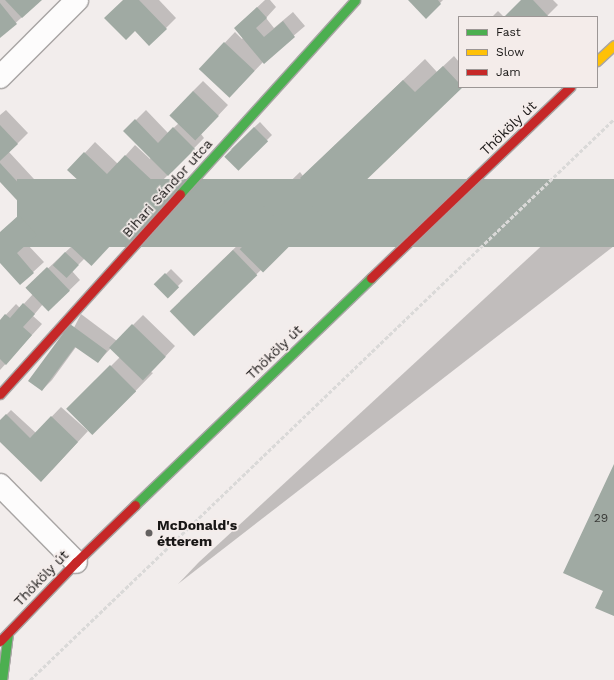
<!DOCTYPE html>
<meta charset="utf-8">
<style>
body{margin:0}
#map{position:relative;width:614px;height:680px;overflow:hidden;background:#f2edec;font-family:"Work Sans",sans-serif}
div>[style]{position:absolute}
.shadow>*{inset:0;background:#0003;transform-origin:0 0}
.building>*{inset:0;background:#a0aaa3;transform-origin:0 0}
.path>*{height:2.5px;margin-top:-1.25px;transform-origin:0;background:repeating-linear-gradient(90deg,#dad9d8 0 4px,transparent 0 6px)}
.roads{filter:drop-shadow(1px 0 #a8a5a4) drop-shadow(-1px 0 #a8a5a4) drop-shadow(0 1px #a8a5a4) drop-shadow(0 -1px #a8a5a4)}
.street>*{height:22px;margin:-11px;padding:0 11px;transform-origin:11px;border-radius:11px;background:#fdfcfc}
.fast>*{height:9px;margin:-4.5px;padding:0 4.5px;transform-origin:4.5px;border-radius:4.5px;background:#4caf50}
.slow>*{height:9px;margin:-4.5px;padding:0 4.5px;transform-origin:4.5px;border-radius:4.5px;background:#ffc107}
.jam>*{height:9px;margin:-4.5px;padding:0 4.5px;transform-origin:4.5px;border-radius:4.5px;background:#c62828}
.dots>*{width:11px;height:11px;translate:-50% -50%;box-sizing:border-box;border:2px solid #f4ecea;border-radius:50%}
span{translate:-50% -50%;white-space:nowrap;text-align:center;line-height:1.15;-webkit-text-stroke:3.5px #f4ecea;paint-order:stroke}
.number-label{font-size:12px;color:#3a3b38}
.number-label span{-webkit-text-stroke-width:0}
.street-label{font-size:14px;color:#181615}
.poi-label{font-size:14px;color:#181615;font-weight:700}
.left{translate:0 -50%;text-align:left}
.legend{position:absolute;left:458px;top:16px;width:140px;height:72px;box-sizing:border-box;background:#f4ecea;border:1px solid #9c9695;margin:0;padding:5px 7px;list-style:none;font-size:12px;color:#181615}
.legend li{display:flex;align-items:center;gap:8px;height:20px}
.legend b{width:20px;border:1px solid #9c9695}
</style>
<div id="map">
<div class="shadow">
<div style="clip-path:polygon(0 0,41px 0,0 37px)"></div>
<div style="clip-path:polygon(124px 0,159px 0,176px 18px,149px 45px)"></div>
<div style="clip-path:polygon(265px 0,270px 0,276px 7px,266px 18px,274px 28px,293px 12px,305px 26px,264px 61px,240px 86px,200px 69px,235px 32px,242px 39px,243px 38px,235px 28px)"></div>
<div style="clip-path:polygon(409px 0,443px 0,426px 17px)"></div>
<div style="clip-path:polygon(523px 0,553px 0,558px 5px,546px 17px,505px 17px)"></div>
<div style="clip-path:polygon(498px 11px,504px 17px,492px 17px)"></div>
<div style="clip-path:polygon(454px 56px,459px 62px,459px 87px,461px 87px,329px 207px,263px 271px,262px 269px,193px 335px,180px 301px,243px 240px,246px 243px,275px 216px,275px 196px,300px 172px,303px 176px,425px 59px,437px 72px)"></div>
<div style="clip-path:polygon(203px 81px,228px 105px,201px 134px,204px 138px,123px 221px,69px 170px,95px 142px,118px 164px,135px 145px,150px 159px,151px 157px,125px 131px,146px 110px,168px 133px,179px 123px,193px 91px)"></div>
<div style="clip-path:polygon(6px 110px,28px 133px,9px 152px,46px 192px,31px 206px,44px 220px,78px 184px,126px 228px,101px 254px,85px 258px,72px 271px,80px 280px,49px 310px,43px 304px,33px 316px,42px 324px,0 370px,0 321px,16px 304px,20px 308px,33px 294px,27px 288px,72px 246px,47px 223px,26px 243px,44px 262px,20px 284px,0 261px,0 233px,26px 209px,0 180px,0 115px)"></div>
<div style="clip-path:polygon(260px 122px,272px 135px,267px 140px,230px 150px)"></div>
<div style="clip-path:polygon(614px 179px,614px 246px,178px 584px,199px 562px)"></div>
<div style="left:225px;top:189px;width:8px;height:24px;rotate:45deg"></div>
<div style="left:171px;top:269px;width:17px;height:22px;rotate:45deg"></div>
<div style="clip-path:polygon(81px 314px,117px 341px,143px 315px,175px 346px,151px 372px,153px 373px,111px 416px,68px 409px,120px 357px,111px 348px,98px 362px,76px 347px,52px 380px,42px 390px)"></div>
<div style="clip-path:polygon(61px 407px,88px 431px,52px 470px,0 441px,0 421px,11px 410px,36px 433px)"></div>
</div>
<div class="building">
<div style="clip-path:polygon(5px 0,42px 0,22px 18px)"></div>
<div style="clip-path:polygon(123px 0,139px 0,167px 29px,149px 46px,135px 31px,126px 40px,104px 18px)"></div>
<div style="clip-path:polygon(408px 0,438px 0,441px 4px,426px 19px)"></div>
<div style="clip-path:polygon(521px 0,533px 0,548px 16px,504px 17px)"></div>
<div style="clip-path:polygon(0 3px,17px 24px,0 38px)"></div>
<div style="clip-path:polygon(257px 7px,267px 18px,256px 28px,264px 37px,283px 21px,295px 37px,264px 64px,234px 28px)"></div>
<div style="left:224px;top:42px;width:42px;height:37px;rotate:43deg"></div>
<div style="clip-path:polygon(443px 66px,459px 83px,459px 87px,463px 87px,333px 212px,300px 178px,403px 80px,415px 92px)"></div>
<div style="left:193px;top:91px;width:36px;height:34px;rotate:44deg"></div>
<div style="clip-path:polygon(135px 119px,158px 143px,173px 127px,195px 149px,168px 176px,123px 131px)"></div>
<div style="clip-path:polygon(0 125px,18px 144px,0 161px)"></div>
<div style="left:254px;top:127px;width:20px;height:42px;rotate:45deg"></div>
<div style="clip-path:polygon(84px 152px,107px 174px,125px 155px,157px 185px,123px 222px,67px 170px)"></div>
<div style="clip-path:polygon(0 163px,37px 203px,27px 211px,0 182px)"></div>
<div style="left:614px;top:179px;width:68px;height:597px;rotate:90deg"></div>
<div style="left:289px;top:182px;width:47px;height:35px;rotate:46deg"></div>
<div style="left:219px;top:193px;width:11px;height:18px;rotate:45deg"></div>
<div style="left:67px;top:194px;width:67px;height:36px;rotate:43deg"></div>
<div style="clip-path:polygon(19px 215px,37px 235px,17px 253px,34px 273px,20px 285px,0 263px,0 232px)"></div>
<div style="left:268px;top:221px;width:33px;height:40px;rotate:45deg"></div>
<div style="left:233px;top:250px;width:35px;height:88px;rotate:46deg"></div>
<div style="left:65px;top:252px;width:19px;height:18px;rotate:43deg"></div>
<div style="left:47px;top:267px;width:33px;height:30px;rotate:46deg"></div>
<div style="left:165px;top:273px;width:20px;height:16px;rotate:45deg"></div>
<div style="clip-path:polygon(23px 303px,35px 314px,23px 327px,32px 335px,6px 365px,0 359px,0 320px,5px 314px,10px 318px)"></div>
<div style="clip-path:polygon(70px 324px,107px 351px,98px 363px,75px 347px,42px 391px,28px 381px)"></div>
<div style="left:132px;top:324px;width:47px;height:33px;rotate:44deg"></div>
<div style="left:110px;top:365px;width:37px;height:62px;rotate:45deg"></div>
<div style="clip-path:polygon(6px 414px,30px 438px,51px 416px,78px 442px,41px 482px,0 442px,0 420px)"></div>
<div style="clip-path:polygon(614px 464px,614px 616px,595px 608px,603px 591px,563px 573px)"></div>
</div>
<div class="path">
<div style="left:30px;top:680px;width:810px;rotate:-43.85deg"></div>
</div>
<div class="roads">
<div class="street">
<div style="left:0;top:77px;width:109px;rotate:-45deg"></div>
<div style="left:0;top:485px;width:108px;rotate:45.4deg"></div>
</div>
<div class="fast">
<div style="left:180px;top:194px;width:261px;rotate:-47.9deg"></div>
<div style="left:135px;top:505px;width:327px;rotate:-43.9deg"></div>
<div style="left:2px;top:680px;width:47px;rotate:-82.7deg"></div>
</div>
<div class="slow">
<div style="left:597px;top:61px;width:23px;rotate:-43deg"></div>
</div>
<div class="jam">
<div style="left:371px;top:278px;width:276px;rotate:-43.8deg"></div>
<div style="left:0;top:394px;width:269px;rotate:-48deg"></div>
<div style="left:0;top:641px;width:110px;rotate:-46.1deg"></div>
<div style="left:76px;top:562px;width:82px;rotate:-44deg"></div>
</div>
</div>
<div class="dots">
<div style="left:149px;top:533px;background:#646160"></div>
</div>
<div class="number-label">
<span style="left:601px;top:519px">29</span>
</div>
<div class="street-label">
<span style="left:508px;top:128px;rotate:-44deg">Thököly út</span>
<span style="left:167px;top:188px;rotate:-48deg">Bihari Sándor utca</span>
<span style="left:274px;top:352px;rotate:-44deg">Thököly út</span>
<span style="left:41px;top:578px;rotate:-46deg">Thököly út</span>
</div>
<div class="poi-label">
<span class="left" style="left:157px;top:533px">McDonald's<br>étterem</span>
</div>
<ul class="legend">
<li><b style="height:5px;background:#4caf50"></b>Fast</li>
<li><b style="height:5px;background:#ffc107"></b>Slow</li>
<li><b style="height:5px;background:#c62828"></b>Jam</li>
</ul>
</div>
